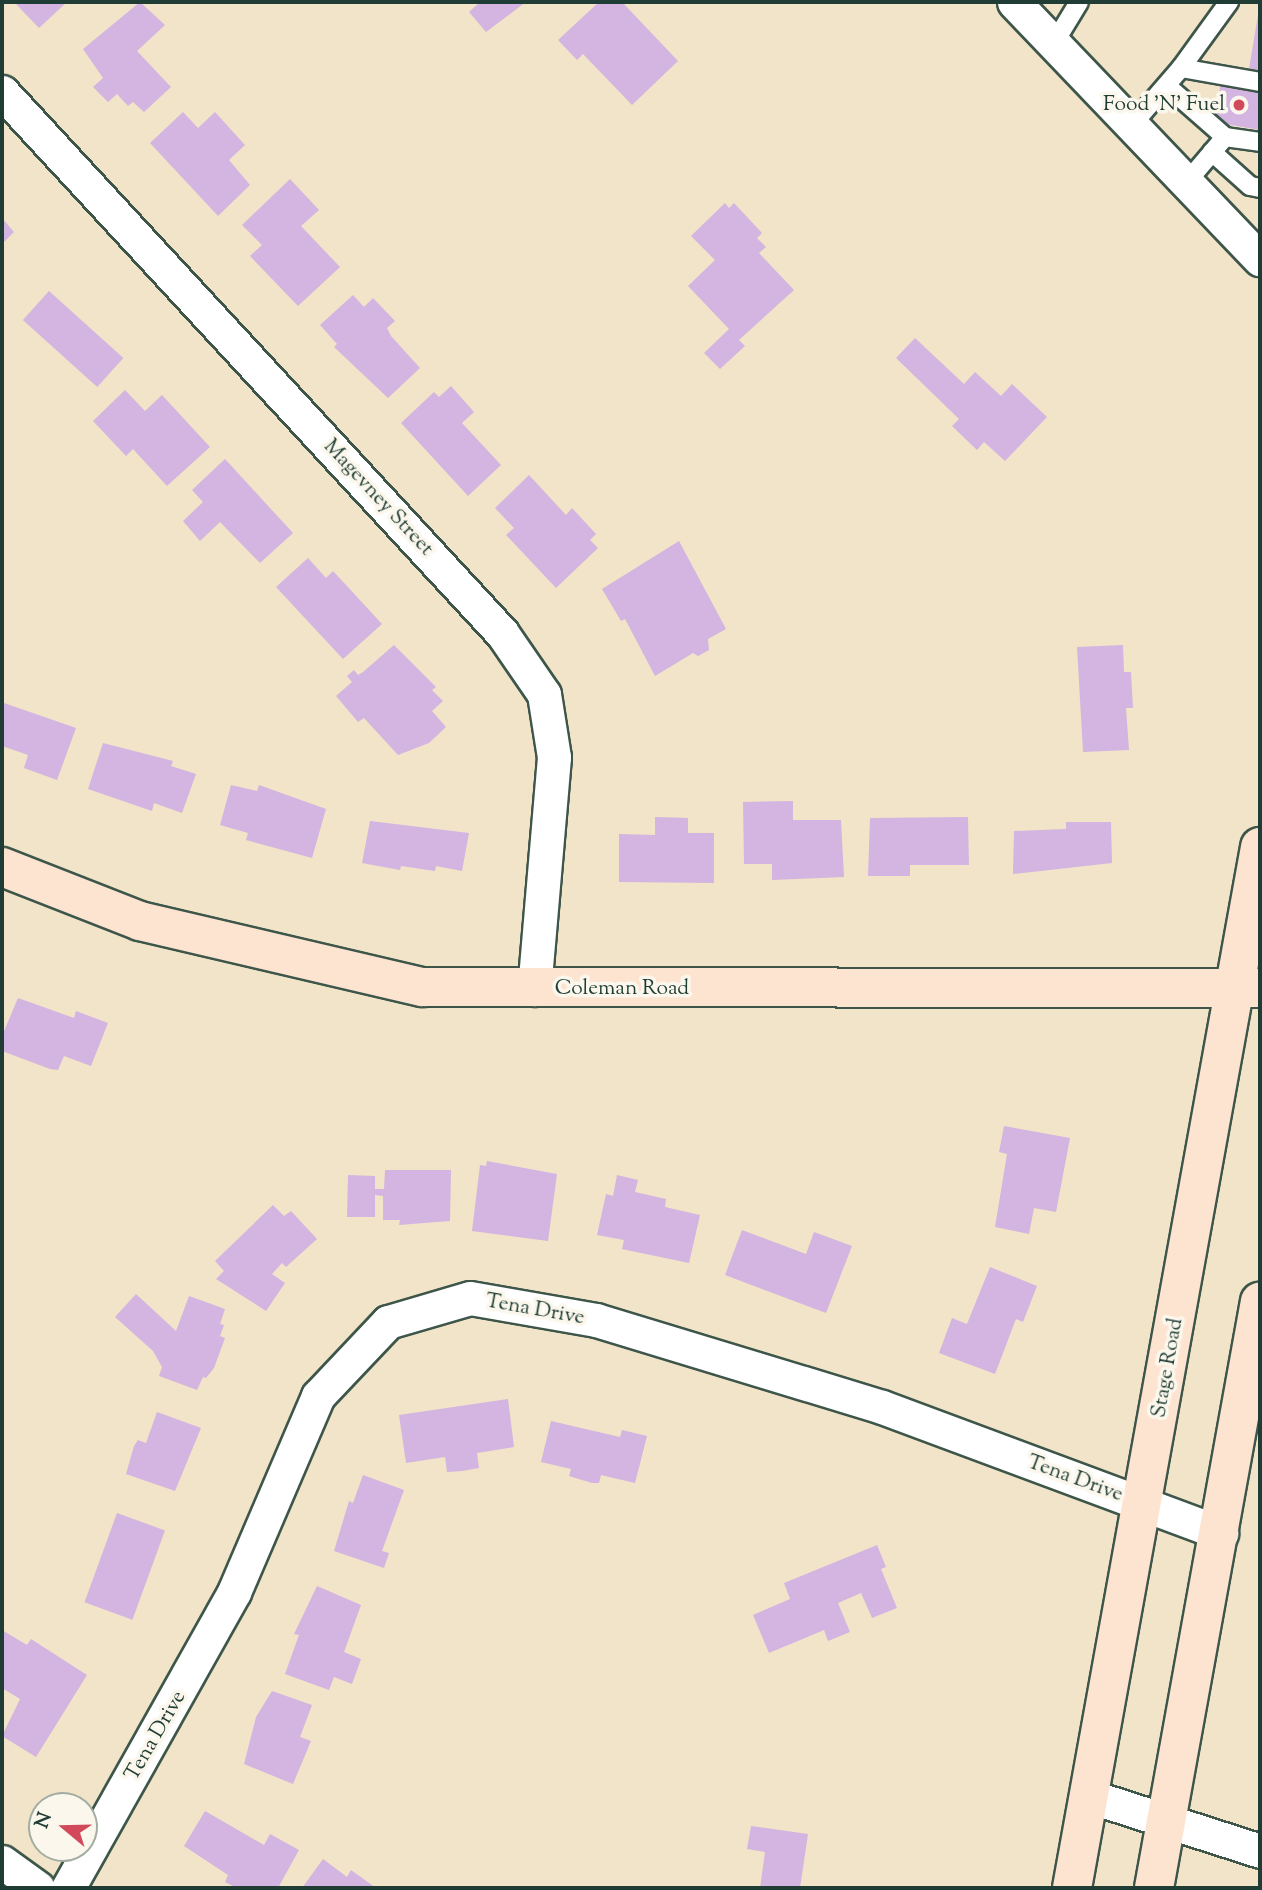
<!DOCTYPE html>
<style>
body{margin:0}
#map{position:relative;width:1262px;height:1890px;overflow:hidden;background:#f1e4c8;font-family:"Sorts Mill Goudy",serif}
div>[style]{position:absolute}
.building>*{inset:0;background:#d4b4e0;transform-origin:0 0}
.roads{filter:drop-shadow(2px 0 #3e564a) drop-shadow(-2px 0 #3e564a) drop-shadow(0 2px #3e564a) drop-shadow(0 -2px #3e564a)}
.service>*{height:18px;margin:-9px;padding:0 9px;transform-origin:9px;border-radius:9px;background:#fff}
.minor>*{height:33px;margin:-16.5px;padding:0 16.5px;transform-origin:16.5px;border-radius:16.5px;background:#fff}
.secondary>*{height:38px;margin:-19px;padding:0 19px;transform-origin:19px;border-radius:19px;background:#fde4d1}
.dots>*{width:19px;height:19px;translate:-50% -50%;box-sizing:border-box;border:4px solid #fbf7ec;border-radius:50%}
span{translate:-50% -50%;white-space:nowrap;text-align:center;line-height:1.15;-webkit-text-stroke:7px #fbf7ec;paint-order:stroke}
.poi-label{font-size:21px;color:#1f3d34}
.right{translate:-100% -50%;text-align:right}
.street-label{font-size:21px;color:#1f3d34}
.frame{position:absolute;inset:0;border:4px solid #1f3d34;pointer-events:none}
.north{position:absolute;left:28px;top:1792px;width:70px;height:70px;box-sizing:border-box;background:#fbf7ec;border:2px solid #a3ada2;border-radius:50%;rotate:289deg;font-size:19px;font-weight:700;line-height:28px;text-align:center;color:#1f3d34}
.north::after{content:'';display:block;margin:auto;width:24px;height:32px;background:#d1495b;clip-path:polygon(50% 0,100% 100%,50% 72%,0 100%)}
</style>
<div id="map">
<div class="building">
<div style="clip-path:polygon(14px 2px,67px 2px,39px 28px)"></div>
<div style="clip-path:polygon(140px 2px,165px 25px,137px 51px,171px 87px,144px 112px,133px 102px,128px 106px,117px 94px,108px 102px,93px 87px,103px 78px,83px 49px)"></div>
<div style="clip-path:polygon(480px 2px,526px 2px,486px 32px,469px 12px)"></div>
<div style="clip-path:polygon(599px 2px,622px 2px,678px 61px,632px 105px,583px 54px,577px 60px,558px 40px)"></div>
<div style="clip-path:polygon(1259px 9px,1260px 9px,1260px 71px,1249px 69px)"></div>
<div style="clip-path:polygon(1221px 82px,1260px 89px,1260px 130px,1214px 122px)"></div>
<div style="clip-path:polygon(183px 112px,198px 128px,215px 112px,245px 145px,229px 160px,250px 185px,218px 216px,150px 143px)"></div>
<div style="clip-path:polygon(290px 179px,319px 210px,301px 226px,340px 267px,298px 306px,250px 256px,262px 245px,242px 225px)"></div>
<div style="clip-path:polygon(725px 203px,729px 208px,734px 203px,762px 233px,757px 238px,766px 247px,759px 253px,794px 290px,739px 340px,745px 346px,720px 369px,704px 353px,729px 329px,688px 286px,715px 260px,691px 236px)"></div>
<div style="clip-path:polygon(2px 218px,14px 232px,2px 244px)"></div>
<div style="left:49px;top:291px;width:100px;height:39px;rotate:42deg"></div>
<div style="clip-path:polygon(353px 295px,364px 307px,373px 298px,395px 321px,387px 328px,391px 336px,420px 368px,388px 398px,334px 347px,337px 344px,320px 325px)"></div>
<div style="clip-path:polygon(915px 338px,964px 384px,975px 372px,1001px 396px,1012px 384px,1047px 417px,1005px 461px,984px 442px,977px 450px,952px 426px,959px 419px,896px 358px)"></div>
<div style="clip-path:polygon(451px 386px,474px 412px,462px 423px,501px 465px,468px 496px,401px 423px,434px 392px,439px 397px)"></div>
<div style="clip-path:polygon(125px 390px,145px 411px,162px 395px,210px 447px,167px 486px,133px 449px,126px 456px,93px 421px)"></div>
<div style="clip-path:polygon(225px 459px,293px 533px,260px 563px,220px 522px,200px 541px,183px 521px,203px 502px,192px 490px)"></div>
<div style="clip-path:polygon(529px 475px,566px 515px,572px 508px,596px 534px,590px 540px,598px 548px,556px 588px,506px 535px,514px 528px,495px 508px)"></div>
<div style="clip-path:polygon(679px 541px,726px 629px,708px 639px,709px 650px,698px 656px,693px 653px,655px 676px,625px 619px,621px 621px,602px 589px)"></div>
<div style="clip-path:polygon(308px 558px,326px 578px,333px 571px,382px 624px,343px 659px,276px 587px)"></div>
<div style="clip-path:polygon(394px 645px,436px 687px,432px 690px,443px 701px,432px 711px,446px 727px,429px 743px,398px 755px,364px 718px,358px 722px,336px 696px,352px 682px,347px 676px,354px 670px,358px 675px,363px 672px)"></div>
<div style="clip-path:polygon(1123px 645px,1124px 672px,1131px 672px,1133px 708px,1126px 708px,1129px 750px,1083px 752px,1077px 647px)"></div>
<div style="clip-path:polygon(4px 703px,76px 728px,57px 780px,24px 768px,28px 755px,2px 746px)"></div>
<div style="clip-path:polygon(103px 743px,173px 761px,171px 766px,196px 774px,182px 813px,154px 803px,152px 811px,88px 789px)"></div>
<div style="clip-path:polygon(231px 785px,257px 791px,259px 785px,326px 809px,312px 858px,246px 840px,248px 833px,220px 825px)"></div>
<div style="clip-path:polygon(793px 801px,793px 820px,841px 820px,844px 877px,772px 880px,772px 864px,744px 864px,743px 802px)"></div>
<div style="clip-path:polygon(655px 817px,688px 818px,688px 833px,714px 833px,714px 883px,619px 882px,619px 834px,655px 835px)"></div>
<div style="clip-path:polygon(968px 817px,969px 865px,910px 865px,910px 876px,868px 876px,870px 818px)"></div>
<div style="clip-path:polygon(370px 821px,469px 833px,462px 871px,436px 866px,435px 871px,401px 866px,400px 870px,362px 863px)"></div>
<div style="clip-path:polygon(1066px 822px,1111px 822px,1112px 863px,1013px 874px,1014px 831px,1066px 829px)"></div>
<div style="clip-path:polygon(18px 998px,74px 1018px,76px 1011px,108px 1023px,91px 1066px,64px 1056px,58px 1070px,50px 1069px,2px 1051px,2px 1036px)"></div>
<div style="clip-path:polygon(1004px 1126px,1070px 1138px,1056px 1212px,1034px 1208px,1029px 1234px,995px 1227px,1007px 1154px,999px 1152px)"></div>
<div style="clip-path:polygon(487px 1161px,557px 1174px,548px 1241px,472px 1231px,480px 1165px,486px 1166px)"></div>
<div style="clip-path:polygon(385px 1170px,451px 1170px,450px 1221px,399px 1225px,400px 1220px,383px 1220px,383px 1196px,375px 1195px,375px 1217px,347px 1217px,348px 1175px,375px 1176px,375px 1189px,384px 1189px)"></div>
<div style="clip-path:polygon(617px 1175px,638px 1180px,635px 1192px,666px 1199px,665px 1207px,700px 1215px,689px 1263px,622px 1249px,624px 1240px,597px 1235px,606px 1194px,613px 1196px)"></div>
<div style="clip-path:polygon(273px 1205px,284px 1216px,291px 1211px,317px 1239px,286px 1267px,282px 1263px,272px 1274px,285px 1283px,266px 1311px,216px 1279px,224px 1271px,215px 1261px)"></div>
<div style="clip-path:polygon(742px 1230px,806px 1254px,814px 1232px,852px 1246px,826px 1313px,725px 1275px)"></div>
<div style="clip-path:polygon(990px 1267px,1037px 1286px,1023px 1322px,1016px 1319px,995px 1374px,939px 1353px,952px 1318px,967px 1324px)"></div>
<div style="clip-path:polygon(136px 1294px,176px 1331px,189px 1296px,225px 1309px,220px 1324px,224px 1325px,220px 1336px,225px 1338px,214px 1368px,206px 1378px,203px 1377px,197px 1390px,159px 1376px,162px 1367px,153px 1351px,115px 1317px)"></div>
<div style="clip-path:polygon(508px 1399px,514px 1447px,477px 1453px,479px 1468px,462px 1471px,447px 1472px,445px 1457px,406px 1463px,399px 1415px)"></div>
<div style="clip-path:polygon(157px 1412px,201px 1428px,175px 1491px,126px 1474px,134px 1446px,138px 1440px,146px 1443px)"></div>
<div style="clip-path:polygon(551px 1421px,620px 1437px,622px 1430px,647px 1436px,635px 1483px,601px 1475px,599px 1483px,592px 1483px,569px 1476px,571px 1469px,541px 1462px)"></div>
<div style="clip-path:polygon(363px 1475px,404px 1490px,382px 1551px,389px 1553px,384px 1568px,334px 1551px,349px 1501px,353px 1503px)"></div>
<div style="left:117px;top:1513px;width:51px;height:95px;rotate:20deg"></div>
<div style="clip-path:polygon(877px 1545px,886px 1567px,881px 1569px,897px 1608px,872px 1618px,861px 1593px,838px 1603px,850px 1632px,828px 1641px,824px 1630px,769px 1653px,753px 1615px,790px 1599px,784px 1583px)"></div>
<div style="clip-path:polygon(317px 1586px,361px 1605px,344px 1652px,361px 1659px,352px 1684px,334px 1677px,329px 1690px,285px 1674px,299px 1635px,294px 1634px)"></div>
<div style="clip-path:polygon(2px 1630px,27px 1645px,31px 1639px,87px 1675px,36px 1757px,2px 1736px,20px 1699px,2px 1688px)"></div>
<div style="clip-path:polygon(272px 1691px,312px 1705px,300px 1737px,311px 1741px,293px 1784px,244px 1764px,256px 1717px)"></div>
<div style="clip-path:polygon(205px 1811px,264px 1845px,270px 1834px,299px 1850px,278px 1888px,237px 1888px,225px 1882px,228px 1875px,184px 1846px)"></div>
<div style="clip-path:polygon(751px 1826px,808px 1834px,800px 1888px,760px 1888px,765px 1852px,747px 1849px)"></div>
<div style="clip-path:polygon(323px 1859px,347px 1877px,351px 1870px,376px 1888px,302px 1888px)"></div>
</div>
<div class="roads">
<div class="service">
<div style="left:1053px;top:45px;width:50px;rotate:-58.8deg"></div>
<div style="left:1181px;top:68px;width:80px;rotate:10deg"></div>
<div style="left:1167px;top:86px;width:77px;rotate:41.3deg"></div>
<div style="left:1131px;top:126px;width:77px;rotate:-49.2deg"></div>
<div style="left:1181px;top:68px;width:82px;rotate:-54deg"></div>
<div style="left:1212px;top:152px;width:51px;rotate:41.8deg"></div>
<div style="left:1250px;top:186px;width:10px;rotate:11deg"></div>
<div style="left:1186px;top:183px;width:60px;rotate:-49.7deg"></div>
<div style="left:1225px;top:137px;width:35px;rotate:8deg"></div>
</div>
<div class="minor">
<div style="left:1014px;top:2px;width:356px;rotate:46.3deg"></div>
<div style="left:2px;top:92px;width:737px;rotate:47.26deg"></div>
<div style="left:502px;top:633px;width:74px;rotate:55.5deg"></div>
<div style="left:544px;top:694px;width:64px;rotate:81deg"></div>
<div style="left:554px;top:757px;width:233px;rotate:94.9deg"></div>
<div style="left:1089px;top:1796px;width:180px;rotate:17.8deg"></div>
<div style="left:2px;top:1862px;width:44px;rotate:35.8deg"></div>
<div style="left:68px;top:1888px;width:339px;rotate:-60.7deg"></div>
<div style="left:234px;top:1592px;width:213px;rotate:-66.8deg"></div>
<div style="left:318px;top:1396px;width:102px;rotate:-46.6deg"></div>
<div style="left:388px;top:1322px;width:85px;rotate:-16.3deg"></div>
<div style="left:470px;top:1298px;width:128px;rotate:9.9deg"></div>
<div style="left:596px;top:1320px;width:299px;rotate:16.9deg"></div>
<div style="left:882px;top:1407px;width:362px;rotate:20.4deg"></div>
</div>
<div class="secondary">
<div style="left:2px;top:867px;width:148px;rotate:21.4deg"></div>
<div style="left:140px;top:921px;width:290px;rotate:13.2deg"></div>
<div style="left:422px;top:987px;width:838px;rotate:0.07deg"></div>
<div style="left:1072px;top:1888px;width:1058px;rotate:-79.76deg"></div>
<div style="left:1154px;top:1888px;width:596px;rotate:-79.76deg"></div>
</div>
</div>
<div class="dots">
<div style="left:1239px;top:105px;background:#d1495b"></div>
</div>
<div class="poi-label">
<span class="right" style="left:1225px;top:105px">Food 'N' Fuel</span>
</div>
<div class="street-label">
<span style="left:378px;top:498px;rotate:47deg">Magevney Street</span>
<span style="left:622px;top:989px">Coleman Road</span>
<span style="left:535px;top:1310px;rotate:10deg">Tena Drive</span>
<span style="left:1168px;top:1368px;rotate:-80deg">Stage Road</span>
<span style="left:1075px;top:1479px;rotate:20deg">Tena Drive</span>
<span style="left:156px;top:1736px;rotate:-60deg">Tena Drive</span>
</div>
<div class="frame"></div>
<div class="north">N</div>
</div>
